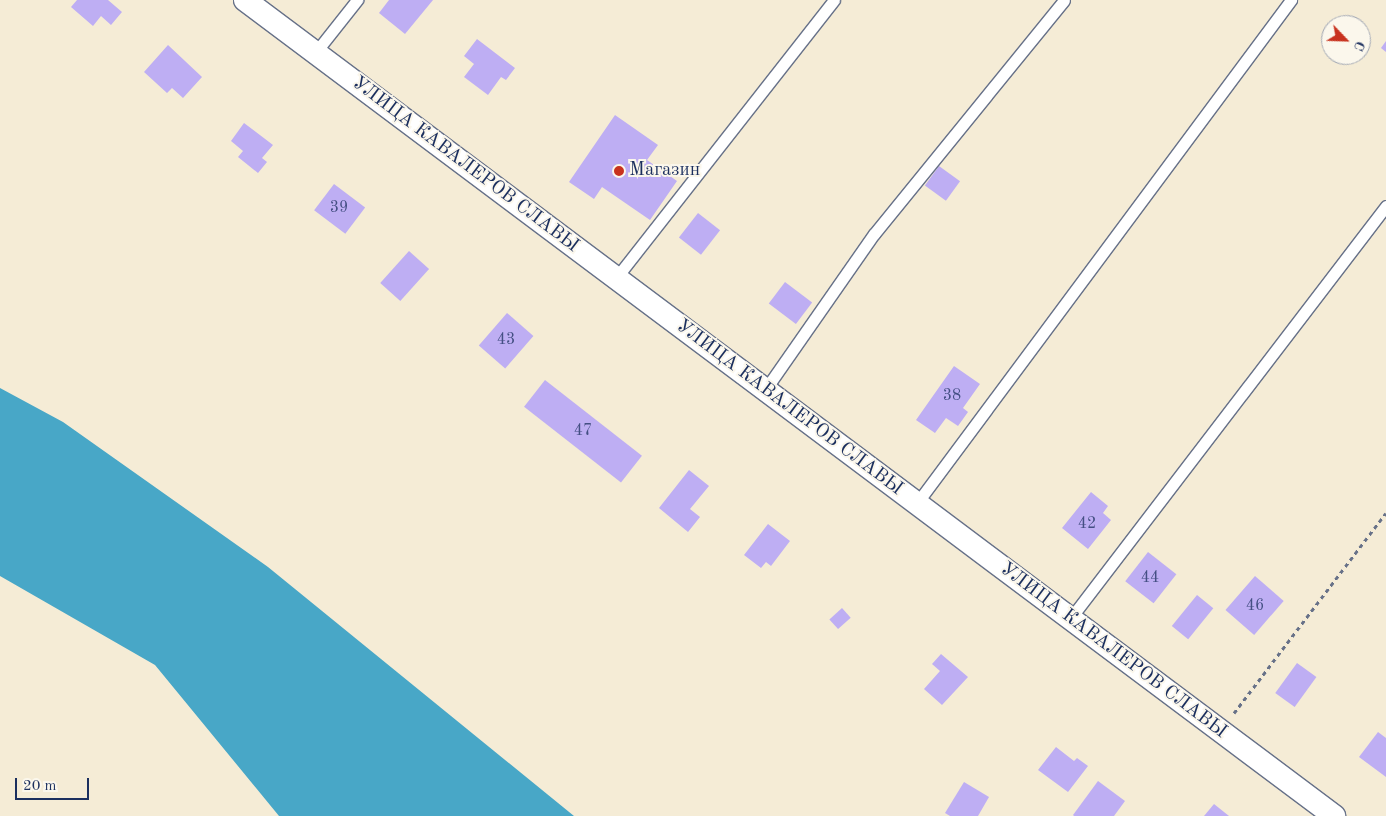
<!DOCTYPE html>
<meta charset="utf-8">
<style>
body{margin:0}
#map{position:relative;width:1386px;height:816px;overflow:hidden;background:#f5ecd6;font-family:"Old Standard TT",serif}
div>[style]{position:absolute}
.water>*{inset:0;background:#48a7c7}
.building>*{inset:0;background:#beaef3;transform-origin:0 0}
.path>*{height:3px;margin-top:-1.5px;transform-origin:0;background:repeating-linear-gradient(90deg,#677188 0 4px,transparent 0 8px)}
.roads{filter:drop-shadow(1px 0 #677188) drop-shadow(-1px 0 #677188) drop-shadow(0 1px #677188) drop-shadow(0 -1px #677188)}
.service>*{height:11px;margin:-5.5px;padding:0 5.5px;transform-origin:5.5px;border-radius:5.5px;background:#fff}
.minor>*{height:22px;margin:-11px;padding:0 11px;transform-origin:11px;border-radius:11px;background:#fff}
.dots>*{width:14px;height:14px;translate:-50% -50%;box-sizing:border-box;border:2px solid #fbf7ec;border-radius:50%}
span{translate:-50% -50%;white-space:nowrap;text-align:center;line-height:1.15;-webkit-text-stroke:4px #fbf7ec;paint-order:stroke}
.number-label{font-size:16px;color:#444f83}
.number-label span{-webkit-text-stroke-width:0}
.street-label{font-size:19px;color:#1b2f5e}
.poi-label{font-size:19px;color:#1b2f5e}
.left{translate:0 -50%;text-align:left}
.north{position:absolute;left:1321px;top:15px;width:50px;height:50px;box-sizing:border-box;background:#fbf7ec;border:1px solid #a1a7b3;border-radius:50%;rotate:114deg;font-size:14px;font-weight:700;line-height:20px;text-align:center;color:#1b2f5e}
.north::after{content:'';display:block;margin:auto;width:18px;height:22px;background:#c8321e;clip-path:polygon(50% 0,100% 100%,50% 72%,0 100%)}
.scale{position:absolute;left:15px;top:778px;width:74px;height:22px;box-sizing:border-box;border:2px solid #1b2f5e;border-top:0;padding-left:6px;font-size:15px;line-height:18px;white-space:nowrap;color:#1b2f5e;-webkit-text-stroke:4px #fbf7ec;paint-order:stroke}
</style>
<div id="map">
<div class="water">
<div style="clip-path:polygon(0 388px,63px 422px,268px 567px,574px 816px,279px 816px,155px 665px,0 576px)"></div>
</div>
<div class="building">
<div style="clip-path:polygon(77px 0,108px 0,122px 12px,111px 25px,101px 16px,93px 26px,71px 7px)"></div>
<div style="clip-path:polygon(389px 0,433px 0,405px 34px,379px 13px)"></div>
<div style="clip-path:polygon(477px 39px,515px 68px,506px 80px,501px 77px,488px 95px,464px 77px,474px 64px,464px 56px)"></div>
<div style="clip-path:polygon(1386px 41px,1386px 52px,1381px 48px)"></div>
<div style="clip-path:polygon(168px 45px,202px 77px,183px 98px,172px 88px,167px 93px,144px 72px)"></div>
<div style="clip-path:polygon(615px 115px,658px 145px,647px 160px,677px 181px,650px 220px,602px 187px,594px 199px,569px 182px)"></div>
<div style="clip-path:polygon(244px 123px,273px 145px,262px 158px,267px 162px,258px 173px,238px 157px,243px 151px,231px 141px)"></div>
<div style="left:939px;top:166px;width:26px;height:24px;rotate:36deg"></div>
<div style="left:334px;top:184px;width:39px;height:33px;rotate:37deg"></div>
<div style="left:698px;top:213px;width:28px;height:31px;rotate:38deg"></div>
<div style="left:409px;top:251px;width:27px;height:43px;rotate:42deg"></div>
<div style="left:785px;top:282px;width:34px;height:27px;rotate:37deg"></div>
<div style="left:507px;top:313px;width:35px;height:43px;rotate:41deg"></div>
<div style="clip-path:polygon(954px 366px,980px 384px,963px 408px,968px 412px,958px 426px,946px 418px,935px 433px,916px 420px)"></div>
<div style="left:545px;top:380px;width:123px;height:34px;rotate:38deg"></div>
<div style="clip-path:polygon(689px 470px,709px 486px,690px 509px,700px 517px,688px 532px,659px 508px)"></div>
<div style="clip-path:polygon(1091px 492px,1108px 506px,1103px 513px,1111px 520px,1088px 549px,1062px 528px)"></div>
<div style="clip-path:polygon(768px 524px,790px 541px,771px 566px,766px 562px,761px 568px,744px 555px)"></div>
<div style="left:1148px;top:552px;width:36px;height:37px;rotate:38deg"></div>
<div style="left:1255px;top:576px;width:38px;height:45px;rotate:41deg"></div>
<div style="left:1197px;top:595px;width:21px;height:40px;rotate:39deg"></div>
<div style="left:842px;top:608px;width:13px;height:17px;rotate:48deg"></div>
<div style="clip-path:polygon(941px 654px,968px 677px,942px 705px,924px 689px,940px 671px,932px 664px)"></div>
<div style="left:1297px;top:663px;width:24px;height:37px;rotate:36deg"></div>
<div style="clip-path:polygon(1378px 732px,1386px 738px,1386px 777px,1359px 757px)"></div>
<div style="clip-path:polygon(1056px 747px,1074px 761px,1077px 758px,1088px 766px,1068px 792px,1038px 770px)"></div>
<div style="clip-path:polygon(1098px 781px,1125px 801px,1114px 816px,1074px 816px,1073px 815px)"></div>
<div style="clip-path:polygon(964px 782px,989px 797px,978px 816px,950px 816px,945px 813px)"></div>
<div style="clip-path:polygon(1214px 804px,1229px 816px,1204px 816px)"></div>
</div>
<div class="path">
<div style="left:1234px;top:713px;width:251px;rotate:-52.8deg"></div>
</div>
<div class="roads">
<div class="service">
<div style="left:315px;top:53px;width:68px;rotate:-51.6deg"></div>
<div style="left:616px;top:278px;width:353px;rotate:-51.9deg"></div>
<div style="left:765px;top:390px;width:190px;rotate:-55.1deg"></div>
<div style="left:874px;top:234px;width:301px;rotate:-50.9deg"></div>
<div style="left:917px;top:503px;width:627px;rotate:-53.37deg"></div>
<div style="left:1070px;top:619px;width:520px;rotate:-52.58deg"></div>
</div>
<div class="minor">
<div style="left:245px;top:0;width:1361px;rotate:36.84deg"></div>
</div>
</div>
<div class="dots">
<div style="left:619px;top:171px;background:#c8321e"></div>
</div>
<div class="number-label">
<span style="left:339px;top:208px">39</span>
<span style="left:506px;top:340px">43</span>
<span style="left:952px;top:396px">38</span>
<span style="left:583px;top:431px">47</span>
<span style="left:1087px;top:524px">42</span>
<span style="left:1150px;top:578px">44</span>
<span style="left:1255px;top:606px">46</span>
</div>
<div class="street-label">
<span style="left:465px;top:165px;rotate:37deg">УЛИЦА КАВАЛЕРОВ СЛАВЫ</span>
<span style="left:789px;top:408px;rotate:37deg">УЛИЦА КАВАЛЕРОВ СЛАВЫ</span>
<span style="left:1113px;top:651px;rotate:37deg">УЛИЦА КАВАЛЕРОВ СЛАВЫ</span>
</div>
<div class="poi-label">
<span class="left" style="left:629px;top:171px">Магазин</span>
</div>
<div class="north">С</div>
<div class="scale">20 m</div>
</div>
